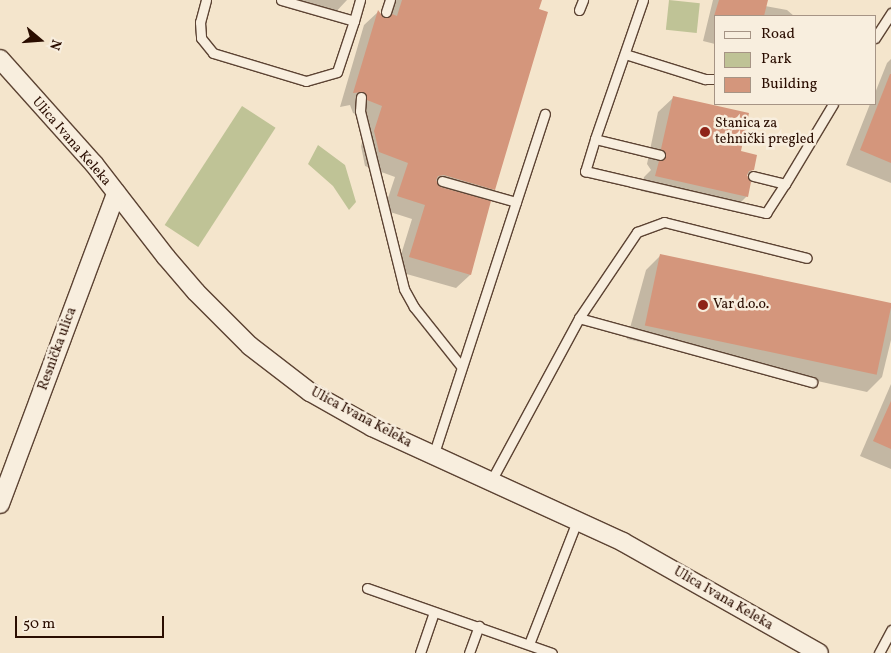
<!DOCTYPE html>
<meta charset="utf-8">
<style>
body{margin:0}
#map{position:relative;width:891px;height:653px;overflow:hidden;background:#f4e5cc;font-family:Vollkorn,serif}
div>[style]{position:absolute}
.green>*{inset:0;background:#bfc396;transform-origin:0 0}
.shadow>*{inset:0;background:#0003}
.building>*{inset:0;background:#d4967c;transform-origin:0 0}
.roads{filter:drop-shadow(1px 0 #5c4333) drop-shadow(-1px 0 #5c4333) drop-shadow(0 1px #5c4333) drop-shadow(0 -1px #5c4333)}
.service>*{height:9px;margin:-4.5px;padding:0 4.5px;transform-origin:4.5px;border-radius:4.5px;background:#f8eede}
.minor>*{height:18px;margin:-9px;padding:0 9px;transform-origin:9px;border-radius:9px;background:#f8eede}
.dots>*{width:14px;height:14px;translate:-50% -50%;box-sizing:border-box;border:2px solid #f8eede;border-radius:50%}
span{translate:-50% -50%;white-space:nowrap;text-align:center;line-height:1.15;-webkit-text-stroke:5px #f8eede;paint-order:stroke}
.poi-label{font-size:14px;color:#2a0d00}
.left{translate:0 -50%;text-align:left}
.street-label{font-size:14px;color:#2a0d00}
.legend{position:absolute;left:714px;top:15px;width:162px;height:90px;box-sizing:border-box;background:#f8eede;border:1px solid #a69485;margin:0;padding:6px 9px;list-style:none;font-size:15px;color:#2a0d00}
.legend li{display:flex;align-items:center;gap:10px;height:25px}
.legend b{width:25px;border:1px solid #a69485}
.north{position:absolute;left:15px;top:15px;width:50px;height:50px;-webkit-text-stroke:4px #f8eede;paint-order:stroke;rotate:108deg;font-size:14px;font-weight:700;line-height:20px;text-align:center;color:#2a0d00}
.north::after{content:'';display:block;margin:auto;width:18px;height:22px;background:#2a0d00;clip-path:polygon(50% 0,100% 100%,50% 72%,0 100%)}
.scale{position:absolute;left:15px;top:616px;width:149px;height:22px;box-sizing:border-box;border:2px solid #2a0d00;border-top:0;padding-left:6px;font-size:15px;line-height:18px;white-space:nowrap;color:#2a0d00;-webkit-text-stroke:4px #f8eede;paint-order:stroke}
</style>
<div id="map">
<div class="green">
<div style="left:669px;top:0;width:31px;height:30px;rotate:6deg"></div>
<div style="left:242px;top:106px;width:40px;height:142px;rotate:33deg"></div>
<div style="clip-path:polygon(318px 145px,345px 165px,356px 202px,349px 210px,333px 186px,308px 164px)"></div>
</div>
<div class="shadow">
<div style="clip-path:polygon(283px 0,347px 0,333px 15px)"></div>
<div style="clip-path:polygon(394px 0,540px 0,494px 189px,482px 200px,470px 275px,456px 288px,396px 271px,412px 219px,384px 210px,395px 177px,365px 166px,361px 146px,369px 120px,353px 113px,350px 105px,340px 107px,364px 25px,378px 12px,384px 20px,388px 18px)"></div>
<div style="clip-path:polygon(713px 0,767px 0,765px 6px,787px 10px,794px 16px,715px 16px,715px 44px,703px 41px)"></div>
<div style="clip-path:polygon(891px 59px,891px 183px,846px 165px,870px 104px,875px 104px,875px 93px,887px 63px)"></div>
<div style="clip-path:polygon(673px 98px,753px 169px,746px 176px,747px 196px,732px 211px,641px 191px,644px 177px,651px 170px,647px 164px,658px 112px)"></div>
<div style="clip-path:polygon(660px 256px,891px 306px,891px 340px,882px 377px,867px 392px,627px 339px,646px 270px)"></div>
<div style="clip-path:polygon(891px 384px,891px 469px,860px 456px)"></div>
</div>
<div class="building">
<div style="clip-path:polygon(402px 0,542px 0,539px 9px,548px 12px,495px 190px,444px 175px,438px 176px,436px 180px,440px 187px,491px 201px,471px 275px,409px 257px,425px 205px,397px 196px,408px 163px,379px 152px,374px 131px,382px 106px,367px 100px,364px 92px,353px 93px,378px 10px,384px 18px,392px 14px,397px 16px)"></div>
<div style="clip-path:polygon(719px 0,768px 0,764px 16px,714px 16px)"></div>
<div style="clip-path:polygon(890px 74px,891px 74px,891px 163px,860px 150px)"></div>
<div style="clip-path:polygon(673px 96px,749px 113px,741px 151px,757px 155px,754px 170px,749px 171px,747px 175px,751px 182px,748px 197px,655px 176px,659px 161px,664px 160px,666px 156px,661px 149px)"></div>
<div style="left:660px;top:254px;width:237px;height:73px;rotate:12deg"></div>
<div style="clip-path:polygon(891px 401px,891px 449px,873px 441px)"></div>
</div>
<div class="roads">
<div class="service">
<div style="left:206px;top:0;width:23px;rotate:105deg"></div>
<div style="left:200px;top:22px;width:16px;rotate:86deg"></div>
<div style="left:201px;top:38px;width:19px;rotate:51deg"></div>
<div style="left:213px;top:53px;width:97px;rotate:16.8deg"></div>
<div style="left:306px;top:81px;width:32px;rotate:-16deg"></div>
<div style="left:337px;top:72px;width:54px;rotate:-71.6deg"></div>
<div style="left:281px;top:0;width:76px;rotate:16deg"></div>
<div style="left:354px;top:21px;width:22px;rotate:-74deg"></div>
<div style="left:643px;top:0;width:147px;rotate:109.1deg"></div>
<div style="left:595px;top:139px;width:67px;rotate:13.8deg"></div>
<div style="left:579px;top:10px;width:11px;rotate:-68deg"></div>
<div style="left:386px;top:12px;width:13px;rotate:-72deg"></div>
<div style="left:875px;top:38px;width:30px;rotate:-57deg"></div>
<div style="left:625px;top:54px;width:84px;rotate:17.4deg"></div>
<div style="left:705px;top:79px;width:10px"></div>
<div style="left:361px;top:97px;width:14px;rotate:94deg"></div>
<div style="left:360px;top:111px;width:183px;rotate:76.1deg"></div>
<div style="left:404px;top:289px;width:21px;rotate:61deg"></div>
<div style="left:414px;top:307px;width:75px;rotate:51.5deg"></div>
<div style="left:595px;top:139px;width:34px;rotate:107deg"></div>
<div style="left:585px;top:171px;width:48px;rotate:13.2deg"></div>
<div style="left:632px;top:182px;width:138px;rotate:13deg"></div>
<div style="left:766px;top:213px;width:35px;rotate:-57deg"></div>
<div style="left:753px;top:176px;width:33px;rotate:14deg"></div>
<div style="left:785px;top:184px;width:93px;rotate:-59deg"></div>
<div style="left:442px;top:181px;width:77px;rotate:15.8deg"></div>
<div style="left:579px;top:318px;width:242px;rotate:15.4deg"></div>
<div style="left:433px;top:456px;width:360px;rotate:-71.9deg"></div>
<div style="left:491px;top:481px;width:185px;rotate:-61.6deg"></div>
<div style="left:579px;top:318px;width:104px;rotate:-56deg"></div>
<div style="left:637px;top:232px;width:29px;rotate:-20deg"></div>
<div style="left:664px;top:222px;width:147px;rotate:14.1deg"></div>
<div style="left:367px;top:588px;width:196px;rotate:19.4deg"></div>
<div style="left:529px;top:644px;width:132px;rotate:-68.7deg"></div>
<div style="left:420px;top:653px;width:43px;rotate:-71.1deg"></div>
<div style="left:469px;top:653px;width:29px;rotate:-70deg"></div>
<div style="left:879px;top:653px;width:26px;rotate:-62deg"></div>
</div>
<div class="minor">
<div style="left:0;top:59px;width:141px;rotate:48.2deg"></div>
<div style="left:94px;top:164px;width:118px;rotate:52.3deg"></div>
<div style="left:166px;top:257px;width:46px;rotate:49.4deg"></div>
<div style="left:196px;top:292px;width:76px;rotate:45deg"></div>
<div style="left:250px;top:346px;width:76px;rotate:37.5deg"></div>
<div style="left:310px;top:392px;width:71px;rotate:29.4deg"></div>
<div style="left:372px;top:427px;width:276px;rotate:24.6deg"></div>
<div style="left:623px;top:542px;width:225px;rotate:29.5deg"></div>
<div style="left:0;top:504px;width:332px;rotate:-69.5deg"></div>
</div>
</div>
<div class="dots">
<div style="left:705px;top:132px;background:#8f2418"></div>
<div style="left:703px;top:305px;background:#8f2418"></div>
</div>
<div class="poi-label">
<span class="left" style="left:715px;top:132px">Stanica za<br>tehnički pregled</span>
<span class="left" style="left:713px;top:305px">Var d.o.o.</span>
</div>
<div class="street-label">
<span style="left:71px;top:142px;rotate:49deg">Ulica Ivana Keleka</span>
<span style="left:58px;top:349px;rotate:-70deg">Resnička ulica</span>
<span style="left:361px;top:418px;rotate:28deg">Ulica Ivana Keleka</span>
<span style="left:723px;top:599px;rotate:30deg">Ulica Ivana Keleka</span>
</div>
<ul class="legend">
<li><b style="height:6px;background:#f8eede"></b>Road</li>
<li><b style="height:14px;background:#bfc396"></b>Park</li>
<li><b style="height:14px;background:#d4967c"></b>Building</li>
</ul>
<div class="north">N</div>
<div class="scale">50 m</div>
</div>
